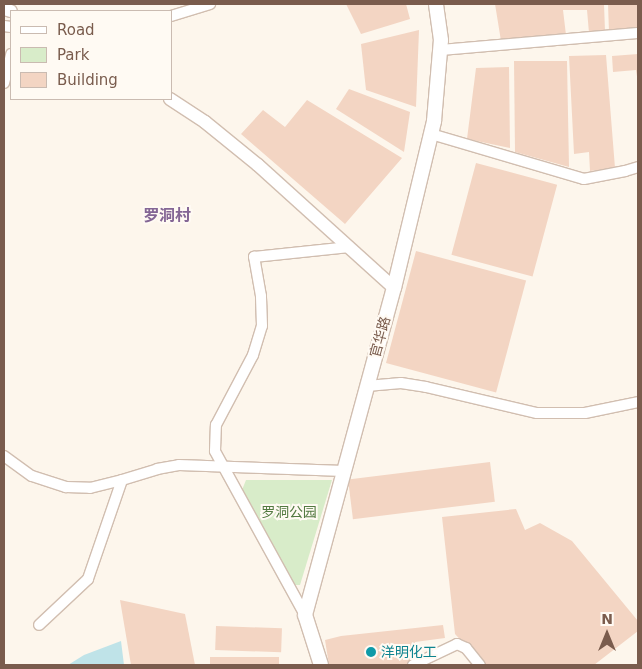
<!DOCTYPE html>
<meta charset="utf-8">
<style>
body{margin:0}
#map{position:relative;width:642px;height:669px;overflow:hidden;background:#fdf6ec;font-family:"DejaVu Sans","Noto Sans SC",sans-serif}
div>[style]{position:absolute}
.green>*{inset:0;background:#d8ecc9}
.water>*{inset:0;background:#bfe3e8}
.building>*{inset:0;background:#f3d5c3;transform-origin:0 0}
.roads{filter:drop-shadow(1px 0 #d1beb0) drop-shadow(-1px 0 #d1beb0) drop-shadow(0 1px #d1beb0) drop-shadow(0 -1px #d1beb0)}
.minor>*{height:10px;margin:-5px;padding:0 5px;transform-origin:5px;border-radius:5px;background:#fff}
.tertiary>*{height:12px;margin:-6px;padding:0 6px;transform-origin:6px;border-radius:6px;background:#fff}
.secondary>*{height:14px;margin:-7px;padding:0 7px;transform-origin:7px;border-radius:7px;background:#fff}
.dots>*{width:14px;height:14px;translate:-50% -50%;box-sizing:border-box;border:2px solid #fffaf3;border-radius:50%}
span{translate:-50% -50%;white-space:nowrap;text-align:center;line-height:1.15;-webkit-text-stroke:4px #fffaf3;paint-order:stroke}
.street-label{font-size:14px;color:#7a5c4d}
.park-label{font-size:14px;color:#537a41}
.culture-label{font-size:14px;color:#0d838f}
.left{translate:0 -50%;text-align:left}
.quarter-label{font-size:16px;color:#846695;font-weight:700}
.frame{position:absolute;inset:0;border:5px solid #7a5c4d;pointer-events:none}
.legend{position:absolute;left:10px;top:10px;width:162px;height:90px;box-sizing:border-box;background:#fffaf3;border:1px solid #cabbb1;margin:0;padding:6px 9px;list-style:none;font-size:15px;color:#7a5c4d}
.legend li{display:flex;align-items:center;gap:10px;height:25px}
.legend b{width:25px;border:1px solid #cabbb1}
.north{position:absolute;left:582px;top:609px;width:50px;height:50px;-webkit-text-stroke:4px #fffaf3;paint-order:stroke;rotate:0deg;font-size:14px;font-weight:700;line-height:20px;text-align:center;color:#7a5c4d}
.north::after{content:'';display:block;margin:auto;width:18px;height:22px;background:#7a5c4d;clip-path:polygon(50% 0,100% 100%,50% 72%,0 100%)}
</style>
<div id="map">
<div class="green">
<div style="clip-path:polygon(246px 480px,332px 480px,300px 585px,294px 585px,242px 490px)"></div>
</div>
<div class="water">
<div style="clip-path:polygon(121px 641px,124px 665px,68px 665px,84px 655px)"></div>
</div>
<div class="building">
<div style="clip-path:polygon(346px 4px,406px 4px,410px 19px,361px 34px)"></div>
<div style="clip-path:polygon(495px 4px,604px 4px,605px 31px,589px 33px,587px 10px,563px 10px,566px 35px,501px 41px)"></div>
<div style="clip-path:polygon(608px 4px,638px 4px,638px 28px,609px 32px)"></div>
<div style="clip-path:polygon(419px 30px,416px 107px,366px 90px,361px 44px)"></div>
<div style="clip-path:polygon(638px 54px,638px 83px,636px 70px,613px 72px,612px 56px)"></div>
<div style="clip-path:polygon(606px 55px,615px 168px,590px 171px,589px 152px,574px 154px,569px 56px)"></div>
<div style="clip-path:polygon(514px 61px,567px 61px,569px 167px,515px 152px)"></div>
<div style="clip-path:polygon(509px 67px,510px 148px,467px 139px,476px 68px)"></div>
<div style="clip-path:polygon(349px 89px,410px 112px,404px 152px,336px 109px)"></div>
<div style="clip-path:polygon(307px 100px,402px 158px,345px 224px,241px 134px,263px 110px,285px 127px)"></div>
<div style="left:476px;top:163px;width:84px;height:95px;rotate:15deg"></div>
<div style="left:416px;top:251px;width:114px;height:116px;rotate:15deg"></div>
<div style="left:490px;top:462px;width:40px;height:143px;rotate:83deg"></div>
<div style="clip-path:polygon(516px 509px,525px 530px,540px 523px,572px 541px,638px 621px,638px 631px,594px 665px,484px 665px,455px 634px,442px 517px)"></div>
<div style="clip-path:polygon(120px 600px,185px 614px,195px 665px,131px 665px)"></div>
<div style="clip-path:polygon(443px 625px,445px 638px,415px 642px,415px 662px,407px 665px,329px 665px,325px 640px,341px 636px)"></div>
<div style="left:216px;top:626px;width:66px;height:24px;rotate:2deg"></div>
<div style="left:210px;top:657px;width:69px;height:8px"></div>
</div>
<div class="roads">
<div class="minor">
<div style="left:171px;top:16px;width:41px;rotate:-17.1deg"></div>
<div style="left:4px;top:26px;width:7px;rotate:8deg"></div>
<div style="left:440px;top:50px;width:199px;rotate:-4.9deg"></div>
<div style="left:4px;top:83px;width:30px;rotate:-76deg"></div>
<div style="left:431px;top:134px;width:159px;rotate:16.4deg"></div>
<div style="left:584px;top:179px;width:42px;rotate:-11deg"></div>
<div style="left:625px;top:171px;width:14px;rotate:-17deg"></div>
<div style="left:367px;top:386px;width:34px;rotate:-5deg"></div>
<div style="left:401px;top:383px;width:25px;rotate:9deg"></div>
<div style="left:426px;top:387px;width:114px;rotate:13.2deg"></div>
<div style="left:537px;top:413px;width:48px"></div>
<div style="left:585px;top:413px;width:54px;rotate:-11.7deg"></div>
<div style="left:4px;top:456px;width:34px;rotate:36deg"></div>
<div style="left:32px;top:476px;width:36px;rotate:18deg"></div>
<div style="left:66px;top:487px;width:24px;rotate:2deg"></div>
<div style="left:90px;top:488px;width:33px;rotate:-14deg"></div>
<div style="left:122px;top:480px;width:105px;rotate:109deg"></div>
<div style="left:88px;top:579px;width:67px;rotate:136.8deg"></div>
<div style="left:122px;top:480px;width:37px;rotate:-17deg"></div>
<div style="left:157px;top:469px;width:22px;rotate:-10deg"></div>
<div style="left:179px;top:465px;width:165px;rotate:2.1deg"></div>
<div style="left:305px;top:615px;width:187px;rotate:-118.8deg"></div>
<div style="left:215px;top:451px;width:26px;rotate:-88deg"></div>
<div style="left:216px;top:425px;width:79px;rotate:-62.1deg"></div>
<div style="left:253px;top:355px;width:30px;rotate:-73deg"></div>
<div style="left:262px;top:326px;width:30px;rotate:-92deg"></div>
<div style="left:261px;top:296px;width:40px;rotate:-100deg"></div>
<div style="left:254px;top:257px;width:96px;rotate:-6deg"></div>
<div style="left:413px;top:665px;width:49px;rotate:-25.5deg"></div>
<div style="left:457px;top:644px;width:10px;rotate:24deg"></div>
<div style="left:466px;top:648px;width:22px;rotate:51deg"></div>
</div>
<div class="tertiary">
<div style="left:4px;top:9px;width:7px;rotate:16deg"></div>
<div style="left:170px;top:99px;width:42px;rotate:33.3deg"></div>
<div style="left:205px;top:122px;width:68px;rotate:39.1deg"></div>
<div style="left:258px;top:165px;width:183px;rotate:42.1deg"></div>
</div>
<div class="secondary">
<div style="left:321px;top:665px;width:52px;rotate:-107.7deg"></div>
<div style="left:305px;top:615px;width:339px;rotate:-74.8deg"></div>
<div style="left:394px;top:288px;width:172px;rotate:-76.5deg"></div>
<div style="left:434px;top:121px;width:81px;rotate:-85.1deg"></div>
<div style="left:441px;top:40px;width:36px;rotate:-98deg"></div>
</div>
</div>
<div class="dots">
<div style="left:371px;top:652px;background:#0f9aa8"></div>
</div>
<div class="street-label">
<span style="left:380px;top:337px;rotate:-75deg">官华路</span>
</div>
<div class="park-label">
<span style="left:289px;top:512px">罗洞公园</span>
</div>
<div class="culture-label">
<span class="left" style="left:381px;top:652px">洋明化工</span>
</div>
<div class="quarter-label">
<span style="left:167px;top:216px">罗洞村</span>
</div>
<div class="frame"></div>
<ul class="legend">
<li><b style="height:6px;background:#fff"></b>Road</li>
<li><b style="height:14px;background:#d8ecc9"></b>Park</li>
<li><b style="height:14px;background:#f3d5c3"></b>Building</li>
</ul>
<div class="north">N</div>
</div>
